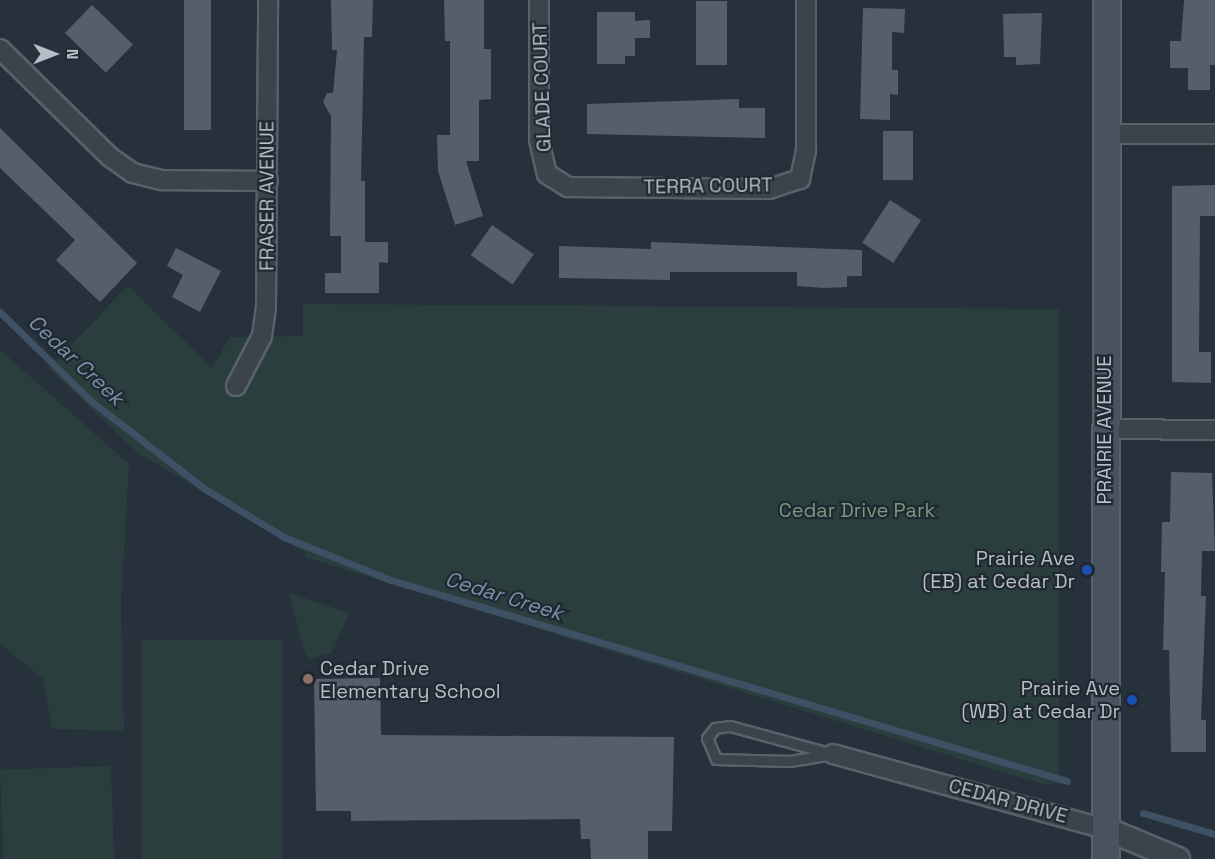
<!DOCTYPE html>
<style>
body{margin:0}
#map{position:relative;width:1215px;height:859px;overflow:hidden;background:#27313c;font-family:"Space Grotesk",sans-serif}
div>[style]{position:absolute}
.green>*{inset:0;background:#2a3e3e;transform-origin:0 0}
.stream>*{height:7px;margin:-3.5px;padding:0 3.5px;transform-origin:3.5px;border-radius:3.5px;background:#3e5063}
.building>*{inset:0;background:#555f6c;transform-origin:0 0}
.roads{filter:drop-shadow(2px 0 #59616b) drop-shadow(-2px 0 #59616b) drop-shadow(0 2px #59616b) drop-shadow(0 -2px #59616b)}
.service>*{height:9px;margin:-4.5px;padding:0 4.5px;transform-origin:4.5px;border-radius:4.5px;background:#3b434d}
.minor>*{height:18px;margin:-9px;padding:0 9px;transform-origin:9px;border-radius:9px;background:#3b434d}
.tertiary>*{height:22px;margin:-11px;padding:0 11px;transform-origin:11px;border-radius:11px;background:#3b434d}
.secondary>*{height:26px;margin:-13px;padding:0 13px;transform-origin:13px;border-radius:13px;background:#49525f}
.dots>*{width:16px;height:16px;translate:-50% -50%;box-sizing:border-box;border:3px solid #202832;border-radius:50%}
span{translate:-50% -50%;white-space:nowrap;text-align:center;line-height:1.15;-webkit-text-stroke:4.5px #202832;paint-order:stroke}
.street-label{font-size:20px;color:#b7bec8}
.park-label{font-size:20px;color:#779b7e}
.poi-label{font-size:20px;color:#b7bec8}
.right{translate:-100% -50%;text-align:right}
.left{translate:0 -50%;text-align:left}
.water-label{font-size:21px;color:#7a90a8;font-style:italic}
.north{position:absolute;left:24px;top:24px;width:60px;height:60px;-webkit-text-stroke:4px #202832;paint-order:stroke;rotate:90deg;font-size:16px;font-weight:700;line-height:24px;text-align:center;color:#b7bec8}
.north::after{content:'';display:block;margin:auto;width:21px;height:27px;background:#b7bec8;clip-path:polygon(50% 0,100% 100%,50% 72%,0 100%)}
</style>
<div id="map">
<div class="green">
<div style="clip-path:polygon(128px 286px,212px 368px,230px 337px,303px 336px,303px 304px,1059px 309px,1059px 784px,1052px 782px,1050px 786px,996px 770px,305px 557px,306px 553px,137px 452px,49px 368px)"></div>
<div style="clip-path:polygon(0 350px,129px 464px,121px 605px,124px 731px,52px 729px,43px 679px,0 644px)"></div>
<div style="clip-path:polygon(289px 593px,349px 613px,332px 653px,310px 659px,305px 654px)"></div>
<div style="left:142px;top:640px;width:140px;height:219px"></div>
<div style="left:111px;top:766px;width:93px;height:111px;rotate:88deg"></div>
</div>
<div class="stream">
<div style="left:0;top:312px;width:127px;rotate:44.4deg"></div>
<div style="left:91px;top:401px;width:144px;rotate:37.7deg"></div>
<div style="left:205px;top:489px;width:92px;rotate:31.3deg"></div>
<div style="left:284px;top:537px;width:115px;rotate:21.9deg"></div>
<div style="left:391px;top:580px;width:705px;rotate:16.56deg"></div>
<div style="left:1143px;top:813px;width:75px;rotate:16.3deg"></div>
</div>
<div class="building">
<div style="left:184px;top:0;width:27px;height:130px"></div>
<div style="clip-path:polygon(331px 0,373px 0,372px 37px,364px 37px,361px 181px,365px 181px,365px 242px,388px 242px,388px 263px,379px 262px,379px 293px,325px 293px,325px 273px,341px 273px,341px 236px,330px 236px,331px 116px,323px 102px,327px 93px,333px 93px,337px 50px,332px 50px)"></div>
<div style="clip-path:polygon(444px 0,484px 0,484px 49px,491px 49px,491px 99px,479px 100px,479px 161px,466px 161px,483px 216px,455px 225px,438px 171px,437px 135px,450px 135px,450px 41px,445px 41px)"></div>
<div style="clip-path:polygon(1184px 0,1215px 0,1215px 65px,1210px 65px,1210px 90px,1188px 90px,1188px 68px,1170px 68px,1170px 41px,1181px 41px)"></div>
<div style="left:696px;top:1px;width:31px;height:64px"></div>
<div style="left:92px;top:5px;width:57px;height:39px;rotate:44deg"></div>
<div style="clip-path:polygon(863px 8px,905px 9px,904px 33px,892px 32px,892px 70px,898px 70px,898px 95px,890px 94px,890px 120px,860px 119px)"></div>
<div style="clip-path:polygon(597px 12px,635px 12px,635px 21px,650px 20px,650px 38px,635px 38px,635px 56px,625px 56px,625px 64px,597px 64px)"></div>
<div style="clip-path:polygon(1042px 13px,1040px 64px,1016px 65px,1016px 57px,1004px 57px,1003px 14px)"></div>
<div style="clip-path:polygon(739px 99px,739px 108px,765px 108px,765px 138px,587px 134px,587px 104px)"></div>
<div style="clip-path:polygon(0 128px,137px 263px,100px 302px,56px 260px,75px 240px,0 168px)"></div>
<div style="left:883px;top:131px;width:30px;height:49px"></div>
<div style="clip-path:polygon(1215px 185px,1215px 216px,1200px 216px,1199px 352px,1211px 352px,1211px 383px,1172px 382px,1172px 186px)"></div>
<div style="left:890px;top:200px;width:37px;height:51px;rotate:33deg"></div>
<div style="left:492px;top:225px;width:51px;height:37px;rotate:35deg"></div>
<div style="clip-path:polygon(651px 242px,862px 250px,862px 276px,847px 276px,847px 287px,824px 288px,797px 286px,797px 272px,670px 272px,670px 280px,559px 278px,559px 246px,651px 249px)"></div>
<div style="clip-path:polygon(176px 248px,221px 271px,200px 312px,172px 297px,183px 275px,167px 266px)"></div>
<div style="clip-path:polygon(1171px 472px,1212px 473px,1215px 551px,1202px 551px,1201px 596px,1206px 596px,1201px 720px,1206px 720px,1206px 752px,1171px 752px,1169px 650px,1163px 650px,1165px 572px,1161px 572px,1162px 522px,1170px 522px)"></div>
<div style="clip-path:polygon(380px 678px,381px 735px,674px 737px,672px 831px,648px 831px,648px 859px,591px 859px,590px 839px,581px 839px,580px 819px,351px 821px,351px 811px,316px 811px,314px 679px)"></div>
</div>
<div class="roads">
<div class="service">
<div style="left:730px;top:726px;width:107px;rotate:15.2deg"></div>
<div style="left:833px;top:754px;width:44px;rotate:170.8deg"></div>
<div style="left:790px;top:761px;width:74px;rotate:-178.5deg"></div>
<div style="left:716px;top:759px;width:23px;rotate:-113deg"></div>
<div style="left:707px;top:738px;width:13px;rotate:-51deg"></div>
<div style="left:715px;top:728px;width:15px;rotate:-8deg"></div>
</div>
<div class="minor">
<div style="left:539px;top:0;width:140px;rotate:90deg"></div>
<div style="left:539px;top:140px;width:35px;rotate:77deg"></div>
<div style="left:547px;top:174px;width:25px;rotate:32deg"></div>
<div style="left:568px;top:187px;width:201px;rotate:0.6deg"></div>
<div style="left:769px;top:189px;width:33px;rotate:-18deg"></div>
<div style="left:800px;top:179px;width:30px;rotate:-78deg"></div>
<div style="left:806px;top:150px;width:150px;rotate:-90deg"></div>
<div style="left:0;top:49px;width:154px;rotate:44.5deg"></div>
<div style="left:110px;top:157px;width:28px;rotate:35deg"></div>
<div style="left:133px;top:173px;width:30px;rotate:14deg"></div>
<div style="left:162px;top:180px;width:106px;rotate:0.5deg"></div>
<div style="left:1106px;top:134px;width:109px"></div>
<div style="left:236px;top:386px;width:56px;rotate:-62.5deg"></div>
<div style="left:262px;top:336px;width:30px;rotate:-82deg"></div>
<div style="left:266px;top:306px;width:306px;rotate:-89.6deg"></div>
<div style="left:1104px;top:429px;width:111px;rotate:0.5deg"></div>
<div style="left:833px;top:754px;width:283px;rotate:15.4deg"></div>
</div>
<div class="tertiary">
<div style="left:1106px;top:829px;width:78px;rotate:22.6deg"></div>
</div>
<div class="secondary">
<div style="left:1106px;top:859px;width:859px;rotate:-89.93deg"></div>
</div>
</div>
<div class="dots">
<div style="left:1087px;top:570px;background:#1a4fb4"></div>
<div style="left:308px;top:679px;background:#8d6e63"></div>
<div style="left:1132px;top:700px;background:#1a4fb4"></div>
</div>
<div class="street-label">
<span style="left:542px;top:87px;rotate:-92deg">GLADE COURT</span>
<span style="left:708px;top:186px;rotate:-1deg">TERRA COURT</span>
<span style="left:267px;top:196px;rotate:-90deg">FRASER AVENUE</span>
<span style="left:1104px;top:430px;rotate:-90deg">PRAIRIE AVENUE</span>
<span style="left:1008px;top:801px;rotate:15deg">CEDAR DRIVE</span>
</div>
<div class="park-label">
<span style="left:857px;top:510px">Cedar Drive Park</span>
</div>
<div class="poi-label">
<span class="right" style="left:1075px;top:570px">Prairie Ave<br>(EB) at Cedar Dr</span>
<span class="left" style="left:320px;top:680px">Cedar Drive<br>Elementary School</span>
<span class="right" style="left:1120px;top:700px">Prairie Ave<br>(WB) at Cedar Dr</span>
</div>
<div class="water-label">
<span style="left:76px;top:360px;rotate:43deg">Cedar Creek</span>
<span style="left:504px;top:596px;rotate:17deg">Cedar Creek</span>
</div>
<div class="north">N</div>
</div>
